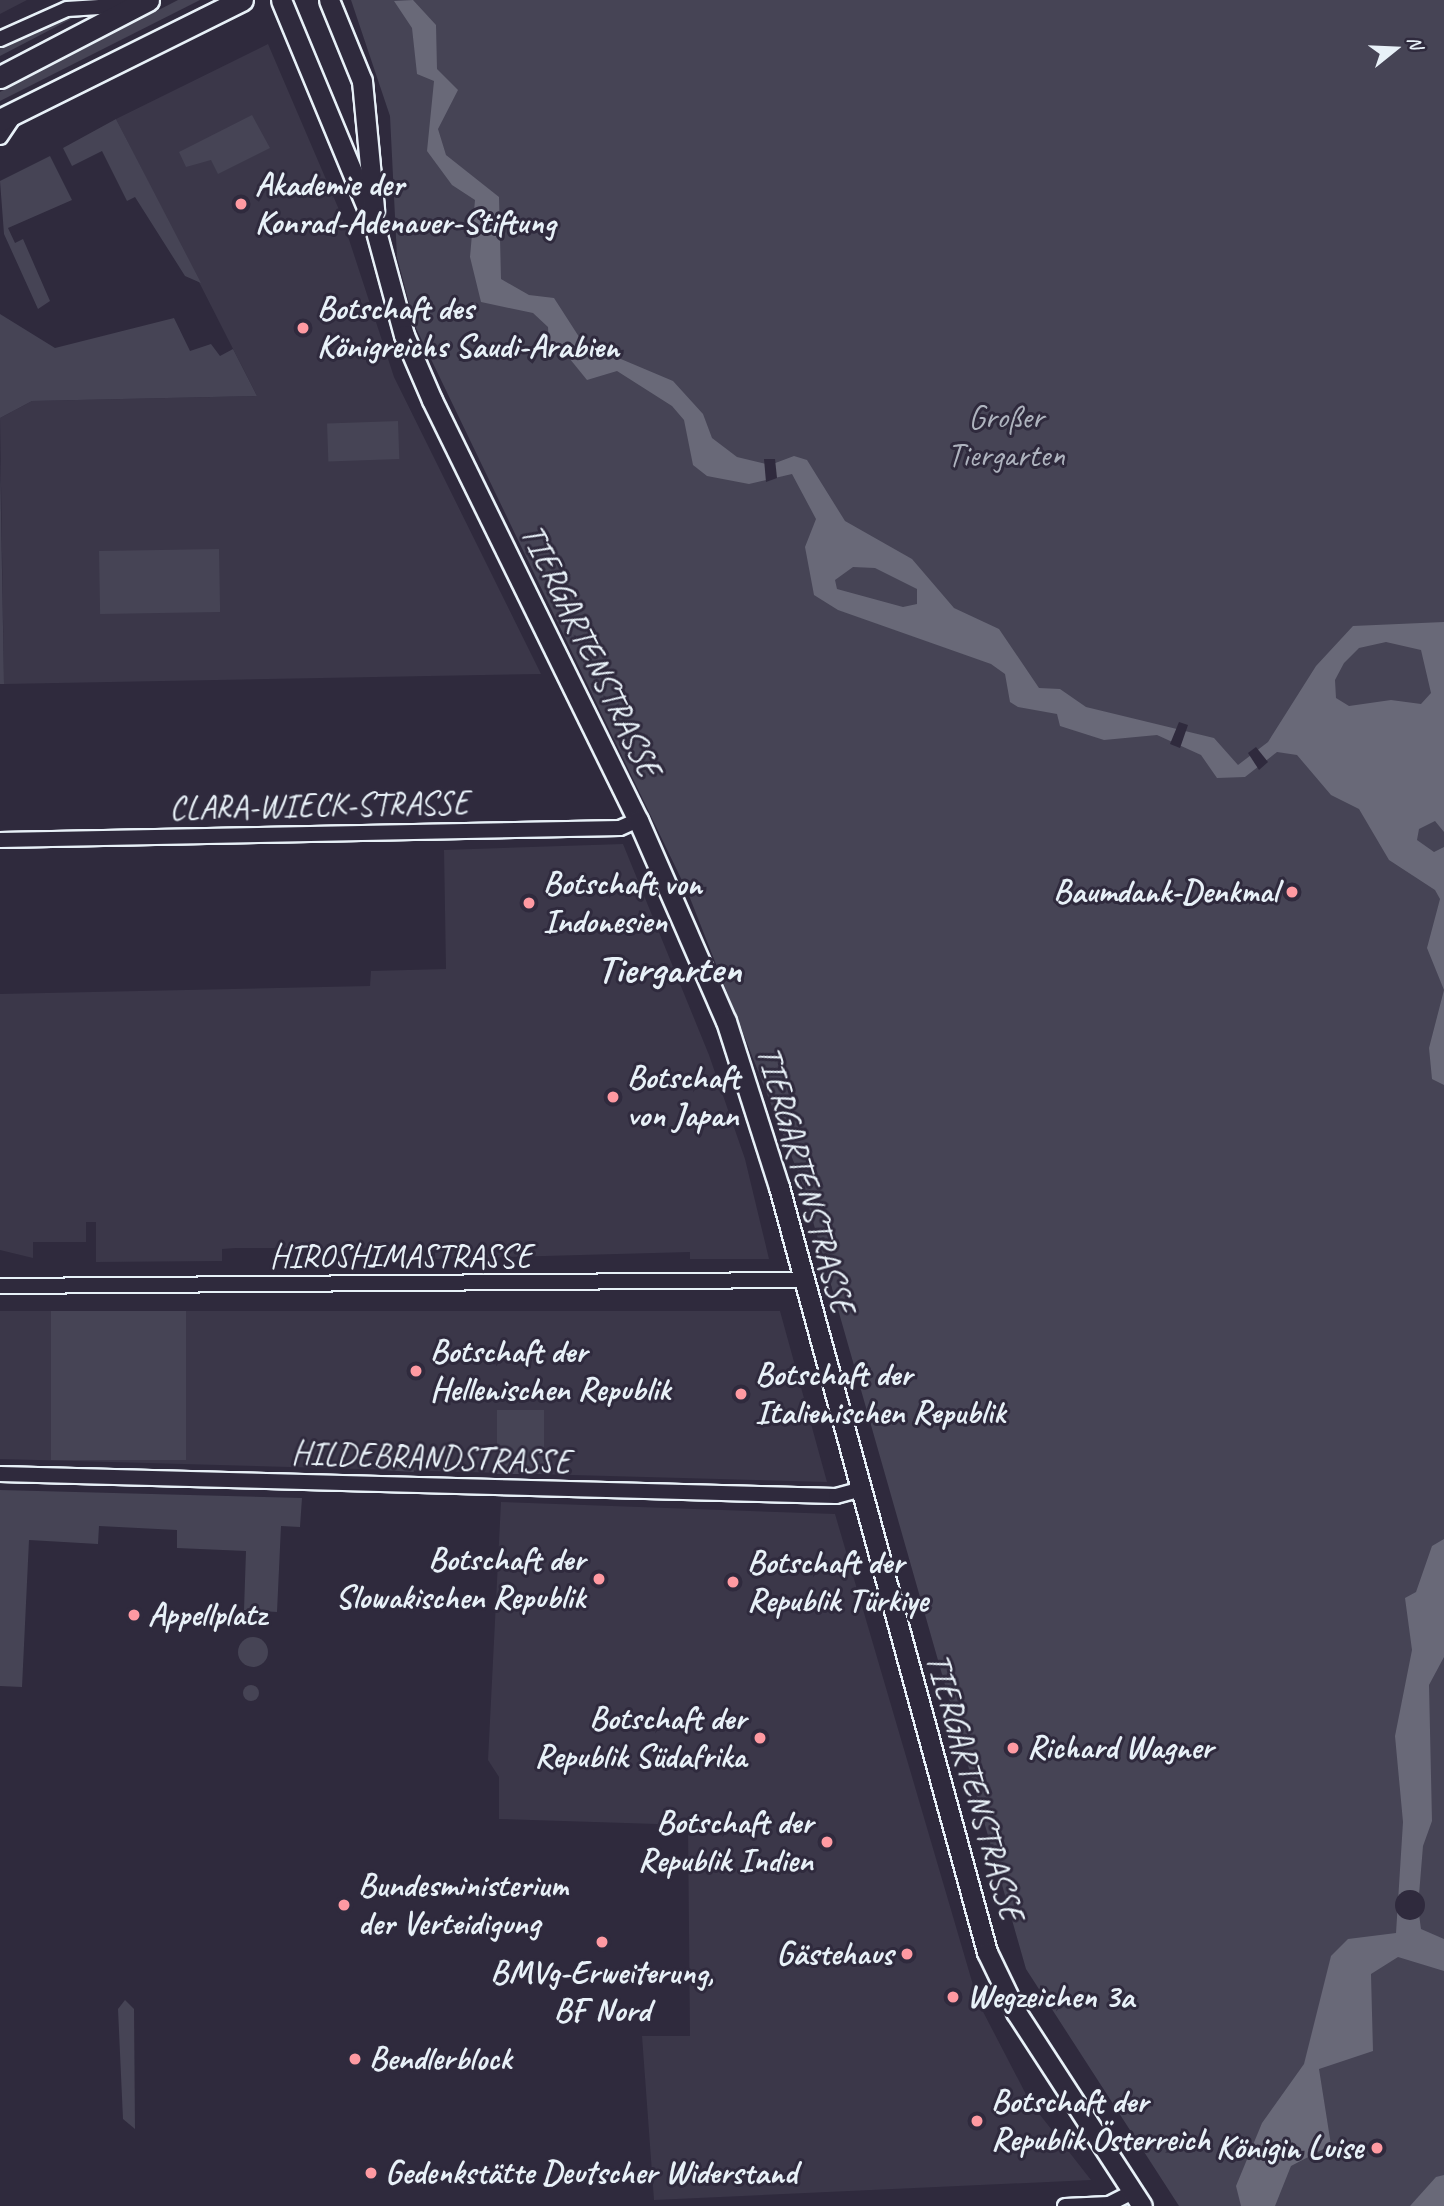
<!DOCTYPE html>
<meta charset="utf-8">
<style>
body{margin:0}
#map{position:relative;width:1444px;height:2206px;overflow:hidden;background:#2f2a3d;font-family:Caveat,sans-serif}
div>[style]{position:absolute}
.built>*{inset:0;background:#3b3749}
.green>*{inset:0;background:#464455;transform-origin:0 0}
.round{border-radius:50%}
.water>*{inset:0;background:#696978}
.pier>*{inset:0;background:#2f2a3d}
.roads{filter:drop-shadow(2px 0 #e8f1f8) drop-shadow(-2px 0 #e8f1f8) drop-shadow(0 2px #e8f1f8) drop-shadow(0 -2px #e8f1f8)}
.street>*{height:14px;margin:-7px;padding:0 7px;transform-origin:7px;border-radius:7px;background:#2f2a3d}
.secondary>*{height:19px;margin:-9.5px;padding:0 9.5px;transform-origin:9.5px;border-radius:9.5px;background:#2f2a3d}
.primary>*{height:21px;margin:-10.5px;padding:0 10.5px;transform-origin:10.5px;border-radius:10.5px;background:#2f2a3d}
.dots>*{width:19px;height:19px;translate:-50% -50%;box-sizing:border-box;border:4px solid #2f2a3d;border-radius:50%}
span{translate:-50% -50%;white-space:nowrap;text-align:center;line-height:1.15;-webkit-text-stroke:6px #2f2a3d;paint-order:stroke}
.poi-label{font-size:33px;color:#e8f1f8;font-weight:700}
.left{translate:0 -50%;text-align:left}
.right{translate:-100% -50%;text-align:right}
.park-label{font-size:33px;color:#afb4bf}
.street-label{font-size:33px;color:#e8f1f8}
.district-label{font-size:40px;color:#e8f1f8;font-weight:700}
.north{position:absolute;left:1360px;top:14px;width:70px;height:70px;-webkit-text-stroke:5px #2f2a3d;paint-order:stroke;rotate:72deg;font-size:19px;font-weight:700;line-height:28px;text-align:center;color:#e8f1f8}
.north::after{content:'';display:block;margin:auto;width:24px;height:32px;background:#e8f1f8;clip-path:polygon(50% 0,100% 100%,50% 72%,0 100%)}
</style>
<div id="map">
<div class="built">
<div style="clip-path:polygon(0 0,27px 0,0 14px)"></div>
<div style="clip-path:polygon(268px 44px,340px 212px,394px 377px,541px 674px,4px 684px,0 418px,32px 401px,257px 396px,116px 119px)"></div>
<div style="clip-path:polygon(623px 844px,709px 1055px,745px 1159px,769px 1259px,690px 1259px,690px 1252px,435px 1259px,435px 1252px,386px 1248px,236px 1248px,222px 1249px,222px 1261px,96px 1262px,96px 1222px,86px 1222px,86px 1242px,33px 1242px,33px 1258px,0 1250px,0 994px,370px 986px,371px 971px,446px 969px,444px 850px)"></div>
<div style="clip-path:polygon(0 1311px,780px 1311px,827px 1482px,0 1459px)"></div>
<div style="clip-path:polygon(501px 1502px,835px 1514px,978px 2002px,1030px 2102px,1091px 2180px,654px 2200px,642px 2036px,690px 2036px,688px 1825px,499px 1819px,499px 1777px,488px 1760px)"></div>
</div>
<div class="green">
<div style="clip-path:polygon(178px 0,200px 0,0 101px,0 92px)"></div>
<div style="clip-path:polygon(351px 0,1444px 0,1444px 2206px,1179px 2206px,1026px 1969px,802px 1183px,688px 893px,415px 326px,397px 257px,390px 116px)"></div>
<div style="clip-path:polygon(73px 17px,73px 18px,0 56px,0 46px,51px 20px)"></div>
<div style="clip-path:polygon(252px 115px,270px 148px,218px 174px,211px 160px,186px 167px,179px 152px)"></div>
<div style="clip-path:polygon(116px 119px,201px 283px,185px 276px,135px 197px,127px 201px,102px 151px,72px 166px,63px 148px)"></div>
<div style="clip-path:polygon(50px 156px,72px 200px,8px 228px,15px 243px,23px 239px,50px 301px,38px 309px,4px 234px,0 181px)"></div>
<div style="clip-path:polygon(0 314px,55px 348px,174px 318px,190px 351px,211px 344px,220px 356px,233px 349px,257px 396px,32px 401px,0 418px)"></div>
<div style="left:398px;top:421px;width:38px;height:71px;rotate:88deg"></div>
<div style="clip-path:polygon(0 457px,4px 684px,0 684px)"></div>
<div style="left:219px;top:549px;width:63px;height:120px;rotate:89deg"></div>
<div style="left:51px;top:1311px;width:135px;height:149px"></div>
<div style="left:544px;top:1410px;width:64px;height:47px;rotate:90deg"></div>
<div style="left:384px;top:1452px;width:31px;height:18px;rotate:4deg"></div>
<div style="clip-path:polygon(0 1490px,302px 1498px,300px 1527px,281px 1526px,277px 1612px,244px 1610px,246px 1551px,177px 1548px,177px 1530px,99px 1526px,98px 1544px,29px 1540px,22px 1687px,0 1686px)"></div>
<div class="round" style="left:238px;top:1637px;width:30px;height:30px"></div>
<div class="round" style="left:243px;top:1685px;width:16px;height:16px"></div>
<div style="clip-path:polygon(125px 2000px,134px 2009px,135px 2129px,123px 2119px,118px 2009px)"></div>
</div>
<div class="water">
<div style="clip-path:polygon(evenodd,413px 0,436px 25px,437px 69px,458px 90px,438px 129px,446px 155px,499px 197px,501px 279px,529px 295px,554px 298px,583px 343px,673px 381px,703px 414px,712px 438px,737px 457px,770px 465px,794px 456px,807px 460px,845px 521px,912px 559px,954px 608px,999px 629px,1039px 688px,1060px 689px,1086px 707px,1214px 738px,1238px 765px,1268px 742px,1316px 666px,1353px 626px,1444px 622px,1444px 832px,1435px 821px,1419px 829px,1417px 840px,1434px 852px,1444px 847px,1444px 1085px,1432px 1079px,1429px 1048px,1444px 990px,1427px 948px,1440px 899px,1435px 890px,1389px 860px,1359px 809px,1331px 795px,1297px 755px,1277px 752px,1245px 777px,1217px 778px,1201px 755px,1157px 735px,1104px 740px,1060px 726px,1057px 714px,1018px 707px,1010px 702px,1005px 674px,991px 664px,838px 610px,814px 595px,805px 547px,816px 519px,792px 474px,749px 484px,707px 476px,693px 465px,684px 420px,672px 406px,617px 371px,587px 380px,561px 348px,549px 345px,548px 327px,533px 313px,481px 302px,470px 257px,475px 200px,452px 185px,427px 151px,434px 81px,417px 74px,412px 28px,394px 1px,413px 0,853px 567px,875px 568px,917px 589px,917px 604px,903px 607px,837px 589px,835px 580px,853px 567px,413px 0,1386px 642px,1421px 650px,1431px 693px,1421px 704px,1391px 700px,1349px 706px,1336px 698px,1335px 680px,1344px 663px,1359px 648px,1386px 642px)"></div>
<div style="clip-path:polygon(1444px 1539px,1444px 1657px,1429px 1685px,1432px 1821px,1423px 1846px,1418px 1907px,1421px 1929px,1444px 1939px,1444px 1971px,1398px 1957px,1371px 1974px,1373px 2051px,1319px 2069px,1331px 2145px,1291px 2166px,1275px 2206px,1241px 2206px,1236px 2186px,1262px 2123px,1304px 2064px,1331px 1956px,1348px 1939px,1396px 1933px,1403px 1822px,1395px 1736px,1412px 1650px,1405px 1598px,1416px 1592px,1432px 1546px)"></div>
<div style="clip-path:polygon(1444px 2175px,1444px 2206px,1410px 2206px,1436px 2177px)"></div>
</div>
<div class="pier">
<div style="clip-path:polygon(764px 459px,775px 459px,777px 478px,766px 482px)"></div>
<div style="clip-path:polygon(1179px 722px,1188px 725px,1180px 748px,1170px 744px)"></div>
<div style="clip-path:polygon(1256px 747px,1268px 762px,1259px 770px,1248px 753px)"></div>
<div class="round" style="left:1395px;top:1890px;width:30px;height:30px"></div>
</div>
<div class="roads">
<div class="street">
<div style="left:0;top:39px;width:73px;rotate:-24.1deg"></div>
<div style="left:67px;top:9px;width:64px;rotate:-3.6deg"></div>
<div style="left:0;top:137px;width:27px;rotate:-56deg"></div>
<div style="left:0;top:840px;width:620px;rotate:-1.11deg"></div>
<div style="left:620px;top:828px;width:20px;rotate:-24deg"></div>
<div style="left:0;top:1286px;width:801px;rotate:-0.43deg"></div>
<div style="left:0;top:1474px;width:836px;rotate:1.51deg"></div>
<div style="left:836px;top:1496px;width:24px;rotate:-15deg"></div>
<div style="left:1065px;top:2206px;width:44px;rotate:-2.6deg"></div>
<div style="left:1109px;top:2204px;width:27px;rotate:-27deg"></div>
</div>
<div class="secondary">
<div style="left:281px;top:0;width:243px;rotate:67.5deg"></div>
<div style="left:374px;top:224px;width:115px;rotate:74.9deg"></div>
<div style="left:404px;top:335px;width:71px;rotate:66.7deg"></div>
<div style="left:432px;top:400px;width:468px;rotate:63.9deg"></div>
<div style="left:638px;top:820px;width:219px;rotate:66.4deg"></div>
<div style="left:726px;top:1021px;width:174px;rotate:72.3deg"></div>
<div style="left:779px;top:1187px;width:793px;rotate:74.79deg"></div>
<div style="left:987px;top:1952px;width:67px;rotate:64.2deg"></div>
<div style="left:1016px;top:2012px;width:231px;rotate:57deg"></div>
<div style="left:329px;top:0;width:87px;rotate:67.8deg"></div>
<div style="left:362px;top:81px;width:129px;rotate:84.6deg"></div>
</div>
<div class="primary">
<div style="left:0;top:77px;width:167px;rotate:-27.5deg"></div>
<div style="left:0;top:120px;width:270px;rotate:-26.4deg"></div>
</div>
</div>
<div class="dots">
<div style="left:241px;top:204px;background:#ff9aa2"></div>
<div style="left:303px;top:328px;background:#ff9aa2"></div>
<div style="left:1292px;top:892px;background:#ff9aa2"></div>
<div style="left:529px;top:903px;background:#ff9aa2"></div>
<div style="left:613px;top:1097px;background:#ff9aa2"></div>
<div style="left:416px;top:1371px;background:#ff9aa2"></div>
<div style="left:741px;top:1394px;background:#ff9aa2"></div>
<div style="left:599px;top:1579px;background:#ff9aa2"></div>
<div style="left:733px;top:1582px;background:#ff9aa2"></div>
<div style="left:134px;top:1615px;background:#ff9aa2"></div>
<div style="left:760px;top:1738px;background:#ff9aa2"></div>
<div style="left:1013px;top:1748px;background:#ff9aa2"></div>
<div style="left:827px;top:1842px;background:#ff9aa2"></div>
<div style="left:344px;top:1905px;background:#ff9aa2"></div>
<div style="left:602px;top:1942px;background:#ff9aa2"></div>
<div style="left:907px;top:1954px;background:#ff9aa2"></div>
<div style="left:953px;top:1997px;background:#ff9aa2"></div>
<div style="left:355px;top:2059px;background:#ff9aa2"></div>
<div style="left:977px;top:2121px;background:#ff9aa2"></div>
<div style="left:1377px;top:2148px;background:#ff9aa2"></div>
<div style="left:371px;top:2173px;background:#ff9aa2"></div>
</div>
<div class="poi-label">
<span class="left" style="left:255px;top:204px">Akademie der<br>Konrad-Adenauer-Stiftung</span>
<span class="left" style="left:317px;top:328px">Botschaft des<br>Königreichs Saudi-Arabien</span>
<span class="left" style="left:543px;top:903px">Botschaft von<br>Indonesien</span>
<span class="right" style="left:1278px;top:892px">Baumdank-Denkmal</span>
<span class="left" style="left:627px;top:1097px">Botschaft<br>von Japan</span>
<span class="left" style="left:430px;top:1371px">Botschaft der<br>Hellenischen Republik</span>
<span class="left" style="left:755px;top:1394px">Botschaft der<br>Italienischen Republik</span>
<span class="right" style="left:585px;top:1579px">Botschaft der<br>Slowakischen Republik</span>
<span class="left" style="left:747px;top:1582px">Botschaft der<br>Republik Türkiye</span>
<span class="left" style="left:148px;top:1615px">Appellplatz</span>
<span class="right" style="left:746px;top:1738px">Botschaft der<br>Republik Südafrika</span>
<span class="left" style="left:1027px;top:1748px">Richard Wagner</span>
<span class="right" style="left:813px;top:1842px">Botschaft der<br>Republik Indien</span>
<span class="left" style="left:358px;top:1905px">Bundesministerium<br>der Verteidigung</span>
<span class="right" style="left:893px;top:1954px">Gästehaus</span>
<span style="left:602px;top:1992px">BMVg-Erweiterung,<br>BF Nord</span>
<span class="left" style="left:967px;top:1997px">Wegzeichen 3a</span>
<span class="left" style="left:369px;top:2059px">Bendlerblock</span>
<span class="left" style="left:991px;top:2121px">Botschaft der<br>Republik Österreich</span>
<span class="right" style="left:1363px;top:2148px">Königin Luise</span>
<span class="left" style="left:385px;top:2173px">Gedenkstätte Deutscher Widerstand</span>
</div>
<div class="park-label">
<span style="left:1006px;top:437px">Großer<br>Tiergarten</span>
</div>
<div class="street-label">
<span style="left:590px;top:651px;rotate:64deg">TIERGARTENSTRASSE</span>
<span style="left:319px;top:806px;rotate:-1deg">CLARA-WIECK-STRASSE</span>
<span style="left:805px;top:1180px;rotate:74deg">TIERGARTENSTRASSE</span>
<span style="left:401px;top:1257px">HIROSHIMASTRASSE</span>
<span style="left:431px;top:1458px;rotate:2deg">HILDEBRANDSTRASSE</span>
<span style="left:974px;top:1787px;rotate:74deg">TIERGARTENSTRASSE</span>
</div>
<div class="district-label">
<span style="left:669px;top:969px">Tiergarten</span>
</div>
<div class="north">N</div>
</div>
